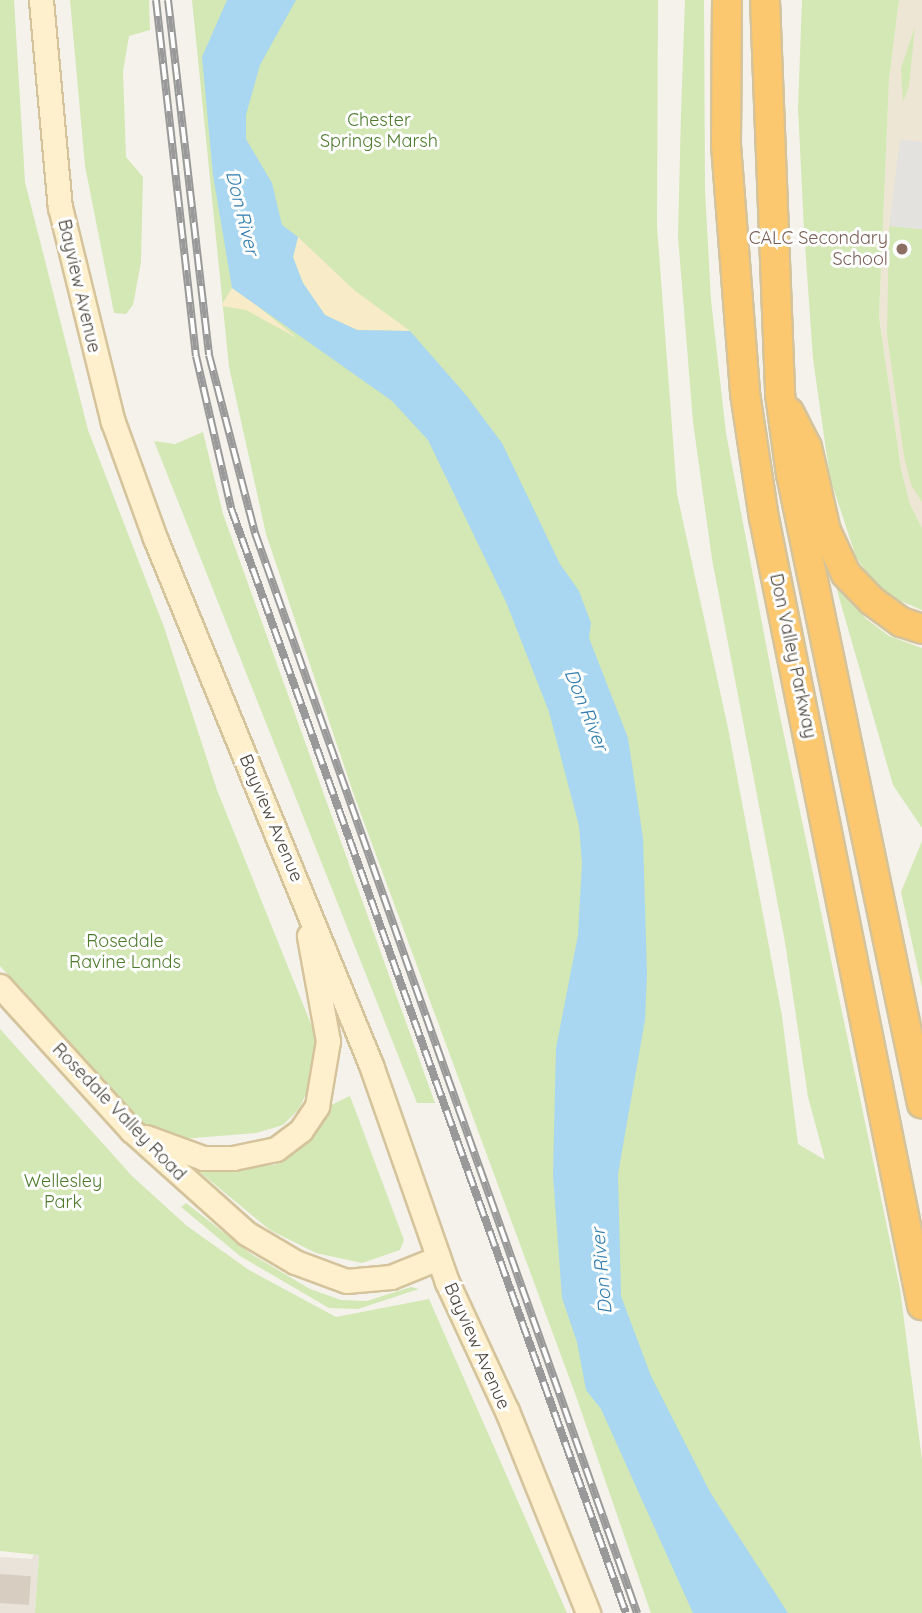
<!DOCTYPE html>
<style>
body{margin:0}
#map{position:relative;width:922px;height:1613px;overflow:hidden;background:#f5f2eb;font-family:Quicksand,sans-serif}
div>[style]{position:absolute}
.residential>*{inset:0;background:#e9e3d9}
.education>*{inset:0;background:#eee6d5}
.green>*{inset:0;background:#d3e8b5}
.sand>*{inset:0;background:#f8ecc8}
.parking>*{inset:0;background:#e4e2df}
.water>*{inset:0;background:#a9d6f0}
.building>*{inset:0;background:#d7cdc0;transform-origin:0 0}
.roads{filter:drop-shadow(2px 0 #d4c39b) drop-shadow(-2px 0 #d4c39b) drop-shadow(0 2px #d4c39b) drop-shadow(0 -2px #d4c39b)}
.secondary>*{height:23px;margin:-11.5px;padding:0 11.5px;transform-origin:11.5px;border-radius:11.5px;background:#fef0cc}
.highway>*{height:28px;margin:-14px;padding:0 14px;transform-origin:14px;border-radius:14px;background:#fbc76f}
.rail>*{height:8px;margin-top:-4px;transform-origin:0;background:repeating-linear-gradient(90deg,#fff 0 16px,#999 0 32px);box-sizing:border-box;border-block:2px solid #999}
.dots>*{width:19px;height:19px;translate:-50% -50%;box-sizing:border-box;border:4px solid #fff;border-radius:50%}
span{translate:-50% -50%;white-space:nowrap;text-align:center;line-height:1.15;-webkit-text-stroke:6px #fff;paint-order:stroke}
.park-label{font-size:18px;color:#4d7b2c}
.education-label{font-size:18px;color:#785e54}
.right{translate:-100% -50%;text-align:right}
.street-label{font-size:18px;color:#494239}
.water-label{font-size:19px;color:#307dad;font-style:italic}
</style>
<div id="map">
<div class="residential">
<div style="clip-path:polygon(33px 1555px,39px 1555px,35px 1613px,0 1613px,0 1557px,32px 1559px)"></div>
</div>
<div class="education">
<div style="clip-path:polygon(899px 0,922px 0,922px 528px,910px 504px,901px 469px,879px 317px,889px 80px)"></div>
</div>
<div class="green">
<div style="clip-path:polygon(0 0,14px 0,25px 182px,88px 430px,164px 627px,217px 790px,317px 1039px,309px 1087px,299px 1109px,283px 1125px,256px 1133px,182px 1139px,144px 1124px,0 966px)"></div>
<div style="clip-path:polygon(70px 0,149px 0,150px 30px,129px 36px,123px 72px,126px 157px,143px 177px,141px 262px,133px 305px,126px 314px,114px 313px,85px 166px)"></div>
<div style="clip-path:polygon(192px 0,658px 0,657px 226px,677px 494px,728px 728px,782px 1016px,798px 1144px,825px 1160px,808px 1097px,785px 942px,712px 559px,693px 422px,678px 236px,681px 112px,685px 0,704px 0,705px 190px,711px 300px,726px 433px,776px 697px,900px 1289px,922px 1460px,922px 1613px,651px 1613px,576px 1396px,355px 798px,266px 534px,229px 367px)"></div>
<div style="clip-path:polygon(802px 0,899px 0,889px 80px,879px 317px,901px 469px,910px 504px,922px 528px,922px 610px,891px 597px,874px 583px,856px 557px,830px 478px,813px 359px,804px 230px,798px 108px)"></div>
<div style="clip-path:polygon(915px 27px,909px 86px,903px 102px,901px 68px)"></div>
<div style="clip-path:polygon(889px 226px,922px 229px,922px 502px,911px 485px,904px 456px,887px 334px)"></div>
<div style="clip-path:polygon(203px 432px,223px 514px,435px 1103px,417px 1103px,154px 441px,175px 444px)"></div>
<div style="clip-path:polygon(832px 573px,865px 618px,889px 636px,922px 648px,922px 828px,893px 785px)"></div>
<div style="clip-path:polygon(922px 841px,922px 988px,901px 892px)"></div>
<div style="clip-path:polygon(0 1029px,132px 1176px,187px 1226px,249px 1270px,336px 1317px,429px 1299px,567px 1613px,35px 1613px,39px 1555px,0 1551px)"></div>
<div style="clip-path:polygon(350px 1096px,404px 1240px,400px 1250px,362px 1263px,316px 1253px,270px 1230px,196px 1169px,275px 1165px,311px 1138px,327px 1107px)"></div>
<div style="clip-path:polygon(186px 1203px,251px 1254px,310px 1289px,341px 1300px,367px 1301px,411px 1287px,419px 1289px,358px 1309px,329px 1308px,240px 1256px,181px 1207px)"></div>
</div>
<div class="sand">
<div style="clip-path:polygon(298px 237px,354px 290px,410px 331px,357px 330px,325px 315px,303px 283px,293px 257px)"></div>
<div style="clip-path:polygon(232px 288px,252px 302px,297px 338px,246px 310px,221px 306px)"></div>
</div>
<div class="parking">
<div style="clip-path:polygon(900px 139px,922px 142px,922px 229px,889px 226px)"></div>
</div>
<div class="water">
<div style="clip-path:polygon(227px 0,296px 0,260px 65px,246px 115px,246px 139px,272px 183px,282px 225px,298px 237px,293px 257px,303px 283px,325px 315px,357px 330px,410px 331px,466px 395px,502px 443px,560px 564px,579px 591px,591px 623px,589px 638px,628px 738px,643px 838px,647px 975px,645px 1020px,618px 1174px,621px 1296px,651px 1376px,710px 1492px,788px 1613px,693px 1613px,601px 1409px,586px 1390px,577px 1342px,562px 1298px,553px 1175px,556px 1048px,578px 935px,582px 863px,579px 826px,549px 712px,506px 602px,428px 440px,392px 401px,232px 288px,213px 175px,202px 57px)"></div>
</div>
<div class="building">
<div style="left:0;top:1574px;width:31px;height:29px;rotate:4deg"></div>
</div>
<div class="roads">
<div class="secondary">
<div style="left:41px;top:0;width:208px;rotate:84.8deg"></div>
<div style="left:60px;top:207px;width:221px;rotate:76.2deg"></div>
<div style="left:113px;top:422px;width:123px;rotate:70.1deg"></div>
<div style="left:155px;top:538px;width:570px;rotate:67.71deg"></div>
<div style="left:371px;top:1065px;width:230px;rotate:70.7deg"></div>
<div style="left:447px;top:1282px;width:142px;rotate:65.1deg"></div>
<div style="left:507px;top:1411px;width:218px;rotate:68.1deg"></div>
<div style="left:0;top:986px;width:195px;rotate:47.7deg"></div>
<div style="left:131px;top:1130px;width:154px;rotate:41.8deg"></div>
<div style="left:246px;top:1233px;width:57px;rotate:30.6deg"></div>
<div style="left:295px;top:1262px;width:54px;rotate:20.4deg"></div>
<div style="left:346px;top:1281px;width:45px;rotate:-5.1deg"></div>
<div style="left:391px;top:1277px;width:51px;rotate:-22deg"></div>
<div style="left:146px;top:1137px;width:61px;rotate:20.2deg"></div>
<div style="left:203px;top:1158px;width:30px"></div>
<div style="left:233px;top:1158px;width:44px;rotate:-11.8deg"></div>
<div style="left:276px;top:1149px;width:31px;rotate:-37deg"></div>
<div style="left:301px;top:1130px;width:29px;rotate:-56deg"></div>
<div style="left:317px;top:1106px;width:66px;rotate:-80.4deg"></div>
<div style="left:328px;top:1041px;width:107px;rotate:-100.3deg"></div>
</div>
<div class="highway">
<div style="left:727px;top:0;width:145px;rotate:90.4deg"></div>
<div style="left:726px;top:145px;width:249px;rotate:85.6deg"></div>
<div style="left:745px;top:393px;width:126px;rotate:81.4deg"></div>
<div style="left:764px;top:518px;width:803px;rotate:78.65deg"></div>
<div style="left:765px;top:0;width:394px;rotate:87.8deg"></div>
<div style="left:780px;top:394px;width:81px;rotate:82.2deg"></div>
<div style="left:791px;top:474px;width:643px;rotate:78.25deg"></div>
<div style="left:789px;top:412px;width:39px;rotate:63deg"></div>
<div style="left:807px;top:447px;width:86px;rotate:77.3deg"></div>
<div style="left:826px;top:531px;width:47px;rotate:65.1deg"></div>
<div style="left:846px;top:574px;width:37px;rotate:46deg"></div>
<div style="left:872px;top:601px;width:36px;rotate:36deg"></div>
<div style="left:901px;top:622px;width:22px;rotate:18deg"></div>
</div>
</div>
<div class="rail">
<div style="left:156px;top:0;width:358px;rotate:83.6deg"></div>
<div style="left:196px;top:356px;width:156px;rotate:77deg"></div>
<div style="left:231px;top:508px;width:1173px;rotate:70.33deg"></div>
<div style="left:168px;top:0;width:357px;rotate:83.4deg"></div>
<div style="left:209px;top:355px;width:184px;rotate:75.5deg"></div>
<div style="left:255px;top:533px;width:1146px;rotate:70.52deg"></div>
</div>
<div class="dots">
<div style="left:902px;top:249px;background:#8d6e63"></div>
</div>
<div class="park-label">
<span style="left:379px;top:131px">Chester<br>Springs Marsh</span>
<span style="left:125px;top:952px">Rosedale<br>Ravine Lands</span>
<span style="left:63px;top:1192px">Wellesley<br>Park</span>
</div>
<div class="education-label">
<span class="right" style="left:888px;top:249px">CALC Secondary<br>School</span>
</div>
<div class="street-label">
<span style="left:79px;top:286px;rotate:77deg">Bayview Avenue</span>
<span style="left:793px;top:656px;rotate:78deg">Don Valley Parkway</span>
<span style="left:271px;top:818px;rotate:67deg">Bayview Avenue</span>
<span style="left:119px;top:1112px;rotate:46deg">Rosedale Valley Road</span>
<span style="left:477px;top:1346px;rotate:66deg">Bayview Avenue</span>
</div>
<div class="water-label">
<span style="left:242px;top:213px;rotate:76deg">Don River</span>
<span style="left:586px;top:710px;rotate:68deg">Don River</span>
<span style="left:602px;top:1271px;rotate:-95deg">Don River</span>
</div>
</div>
